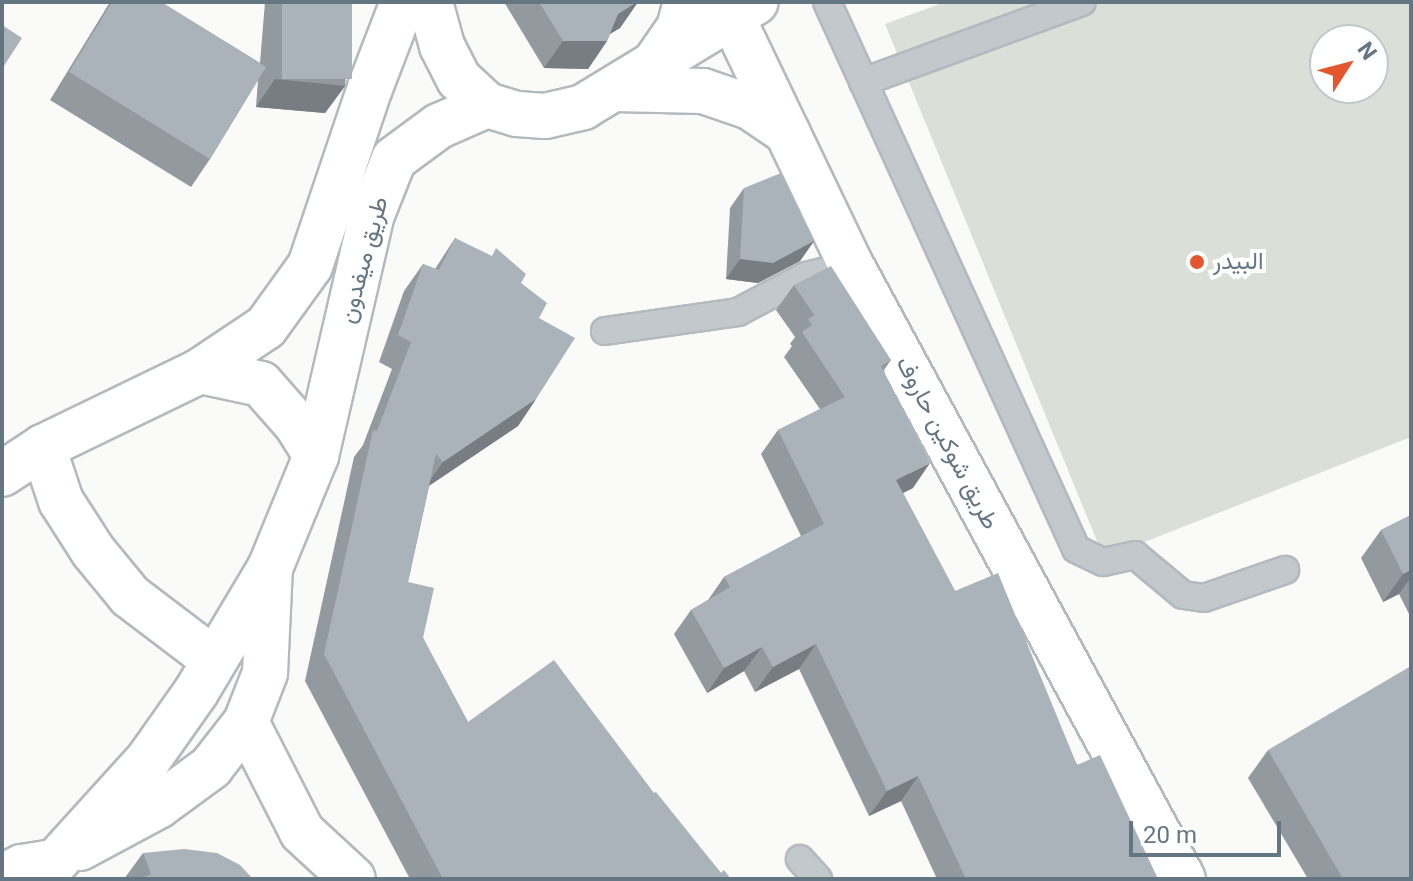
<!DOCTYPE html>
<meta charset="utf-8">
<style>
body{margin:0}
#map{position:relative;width:1413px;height:881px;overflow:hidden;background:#fafaf8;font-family:Roboto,Vazirmatn,sans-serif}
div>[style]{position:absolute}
.green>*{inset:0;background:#dadfd7}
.roads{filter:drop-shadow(2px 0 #b3babf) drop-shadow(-2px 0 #b3babf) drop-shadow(0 2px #b3babf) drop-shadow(0 -2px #b3babf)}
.lane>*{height:26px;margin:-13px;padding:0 13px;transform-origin:13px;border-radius:13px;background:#c3c8cc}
.secondary>*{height:44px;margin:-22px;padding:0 22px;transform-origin:22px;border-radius:22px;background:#fff}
.primary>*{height:44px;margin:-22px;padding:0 22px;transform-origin:22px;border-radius:22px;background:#fff}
.wall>*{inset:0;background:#929a9f}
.shaded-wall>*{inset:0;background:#777d82}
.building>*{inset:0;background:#aab3b9;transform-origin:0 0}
.dots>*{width:22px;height:22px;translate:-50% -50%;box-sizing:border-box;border:4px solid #fff;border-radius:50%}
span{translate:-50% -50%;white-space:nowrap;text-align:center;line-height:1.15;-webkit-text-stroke:8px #fff;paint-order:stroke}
.street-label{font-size:24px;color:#657683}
.poi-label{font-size:24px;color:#657683}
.left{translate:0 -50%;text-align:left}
.frame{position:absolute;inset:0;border:4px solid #657683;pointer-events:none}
.north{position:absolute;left:1309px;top:24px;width:80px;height:80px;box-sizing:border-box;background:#fff;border:2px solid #c1c8cd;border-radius:50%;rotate:54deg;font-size:22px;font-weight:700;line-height:32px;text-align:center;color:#657683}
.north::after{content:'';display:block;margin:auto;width:28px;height:36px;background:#e4572e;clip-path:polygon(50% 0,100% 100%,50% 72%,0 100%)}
.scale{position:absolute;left:1129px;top:821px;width:152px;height:36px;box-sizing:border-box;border:4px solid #657683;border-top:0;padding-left:10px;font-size:24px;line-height:28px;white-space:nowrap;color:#657683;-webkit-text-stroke:6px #fff;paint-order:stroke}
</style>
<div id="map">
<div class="green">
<div style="clip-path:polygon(evenodd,945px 2px,1411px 2px,1411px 437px,1104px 558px,885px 24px,945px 2px,1325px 40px,1373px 40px,1373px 88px,1325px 88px,1325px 40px)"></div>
</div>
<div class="roads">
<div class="lane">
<div style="left:827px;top:2px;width:601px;rotate:65.52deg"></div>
<div style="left:1076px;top:549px;width:30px;rotate:26deg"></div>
<div style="left:1103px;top:562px;width:33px;rotate:-12deg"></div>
<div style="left:1135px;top:555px;width:62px;rotate:39.8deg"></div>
<div style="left:1183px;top:595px;width:21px;rotate:8deg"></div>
<div style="left:1204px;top:598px;width:86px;rotate:-19.1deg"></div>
<div style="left:863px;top:82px;width:233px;rotate:-20.1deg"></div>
<div style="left:605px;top:331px;width:134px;rotate:-8.1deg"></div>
<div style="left:738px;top:312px;width:77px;rotate:-27.9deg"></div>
<div style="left:806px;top:276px;width:44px;rotate:-14.3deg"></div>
<div style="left:800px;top:859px;width:27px;rotate:48deg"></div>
</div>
<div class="secondary">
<div style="left:2px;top:877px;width:22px;rotate:-27deg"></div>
<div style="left:22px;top:867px;width:30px;rotate:-9deg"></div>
</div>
<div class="primary">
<div style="left:430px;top:2px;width:46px;rotate:74.7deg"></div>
<div style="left:442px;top:46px;width:37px;rotate:63deg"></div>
<div style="left:459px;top:79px;width:38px;rotate:43deg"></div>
<div style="left:721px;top:2px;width:19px;rotate:54deg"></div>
<div style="left:732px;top:17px;width:275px;rotate:64.4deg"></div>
<div style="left:851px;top:265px;width:698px;rotate:61.6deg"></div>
<div style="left:656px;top:61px;width:40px;rotate:-55.1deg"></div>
<div style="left:679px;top:28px;width:27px;rotate:-75deg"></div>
<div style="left:616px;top:89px;width:87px;rotate:1.3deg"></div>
<div style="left:703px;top:91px;width:50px;rotate:18.8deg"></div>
<div style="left:750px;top:107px;width:45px;rotate:34deg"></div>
<div style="left:200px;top:371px;width:62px;rotate:12deg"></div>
<div style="left:261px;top:384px;width:55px;rotate:48.7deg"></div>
<div style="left:297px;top:425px;width:36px;rotate:58deg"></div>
<div style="left:43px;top:447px;width:57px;rotate:71.6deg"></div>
<div style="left:61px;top:501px;width:59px;rotate:57.4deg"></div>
<div style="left:93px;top:551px;width:58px;rotate:50.6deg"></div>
<div style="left:130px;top:596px;width:104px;rotate:37.2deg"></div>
<div style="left:2px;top:474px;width:49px;rotate:-33.4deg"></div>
<div style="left:43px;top:447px;width:174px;rotate:-25.8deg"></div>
<div style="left:200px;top:371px;width:79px;rotate:-33.7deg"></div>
<div style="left:266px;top:327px;width:75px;rotate:-54.2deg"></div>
<div style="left:310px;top:266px;width:188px;rotate:-71.4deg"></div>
<div style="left:370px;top:88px;width:92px;rotate:-69deg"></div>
<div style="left:246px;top:722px;width:123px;rotate:63deg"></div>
<div style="left:302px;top:832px;width:69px;rotate:42.7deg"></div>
<div style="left:80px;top:848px;width:89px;rotate:-28.3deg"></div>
<div style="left:158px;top:806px;width:66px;rotate:-36.3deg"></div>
<div style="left:211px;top:767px;width:57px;rotate:-52.1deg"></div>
<div style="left:246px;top:722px;width:53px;rotate:-68.8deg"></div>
<div style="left:265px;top:673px;width:105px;rotate:-87.3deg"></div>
<div style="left:40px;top:879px;width:161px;rotate:-47.8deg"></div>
<div style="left:148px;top:760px;width:83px;rotate:-54.8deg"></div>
<div style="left:196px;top:692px;width:144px;rotate:-59.2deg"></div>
<div style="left:270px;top:568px;width:121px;rotate:-67.7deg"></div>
<div style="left:316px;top:456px;width:245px;rotate:-77deg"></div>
<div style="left:371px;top:217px;width:62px;rotate:-68.4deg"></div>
<div style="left:394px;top:159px;width:56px;rotate:-36.3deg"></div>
<div style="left:439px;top:126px;width:52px;rotate:-23.6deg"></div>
<div style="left:487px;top:105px;width:31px;rotate:17deg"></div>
<div style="left:517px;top:114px;width:28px;rotate:4deg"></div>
<div style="left:545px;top:116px;width:39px;rotate:-13deg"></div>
<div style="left:583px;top:107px;width:202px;rotate:-31.3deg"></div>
</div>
</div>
<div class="wall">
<div style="clip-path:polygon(110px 2px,161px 2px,260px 63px,265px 2px,352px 2px,345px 86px,325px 113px,256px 107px,258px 80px,210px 159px,191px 187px,50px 100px)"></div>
<div style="clip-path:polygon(504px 2px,638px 2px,620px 28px,610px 34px,607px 41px,588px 69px,544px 68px)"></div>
<div style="clip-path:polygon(744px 188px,814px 241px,800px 261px,758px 283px,726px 279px,730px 208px)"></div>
<div style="clip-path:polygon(455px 238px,521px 283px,539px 318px,536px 399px,518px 426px,429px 486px,408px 582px,423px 638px,468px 722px,654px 793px,721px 873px,731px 879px,410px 879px,305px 681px,354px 457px,363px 445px,392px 369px,379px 362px,404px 291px,423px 264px,435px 269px)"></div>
<div style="clip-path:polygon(794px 285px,891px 360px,884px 370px,913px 488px,903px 493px,955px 591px,1158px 879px,937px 879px,901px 801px,869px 816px,799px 669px,755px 692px,744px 671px,707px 693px,674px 634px,691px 610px,708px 600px,724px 577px,801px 536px,761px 454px,778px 430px,820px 409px,784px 357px,792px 346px,790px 344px,795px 337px,776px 310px)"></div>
<div style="clip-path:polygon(1411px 515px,1411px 618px,1399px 594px,1383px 602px,1361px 558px,1381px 530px)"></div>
<div style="clip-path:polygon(1268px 750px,1411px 879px,1308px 879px,1248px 778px)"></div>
<div style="clip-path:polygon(143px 853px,253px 879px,124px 879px)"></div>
</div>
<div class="shaded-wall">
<div style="clip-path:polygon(637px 2px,638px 2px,620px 28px,598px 41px,618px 14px)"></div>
<div style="clip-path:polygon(563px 41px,607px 41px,588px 69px,544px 68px)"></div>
<div style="clip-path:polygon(275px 79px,345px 86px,325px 113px,256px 107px)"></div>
<div style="clip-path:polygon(814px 241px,800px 261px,758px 283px,726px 279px,740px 259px)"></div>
<div style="clip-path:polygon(536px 399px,518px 426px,424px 489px,443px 462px)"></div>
<div style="clip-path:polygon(930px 463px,913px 488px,879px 505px,896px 480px)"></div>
<div style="clip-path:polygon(1411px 570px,1411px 577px,1399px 594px,1383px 602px,1403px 574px)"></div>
<div style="clip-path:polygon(816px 644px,799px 669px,755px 692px,773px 667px)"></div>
<div style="clip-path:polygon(762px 647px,744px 671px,707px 693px,724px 668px)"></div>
<div style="clip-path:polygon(918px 776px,901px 801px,869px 816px,887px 791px)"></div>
</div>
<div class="building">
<div style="clip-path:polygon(112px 2px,161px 2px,266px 67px,210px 159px,69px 72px)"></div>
<div style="left:282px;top:2px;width:70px;height:77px"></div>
<div style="clip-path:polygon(539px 2px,637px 2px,618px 14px,607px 41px,563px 41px)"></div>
<div style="clip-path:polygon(2px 25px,22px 38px,2px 69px)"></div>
<div style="clip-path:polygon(781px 173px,814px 241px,773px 263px,740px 259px,744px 188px)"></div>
<div style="clip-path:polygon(455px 238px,492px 256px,496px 248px,526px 274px,521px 283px,547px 303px,539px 318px,575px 338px,536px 399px,443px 462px,436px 454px,408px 582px,434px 588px,423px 638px,468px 722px,554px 660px,654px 793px,656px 792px,721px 873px,724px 870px,731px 879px,443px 879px,324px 654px,373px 430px,377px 431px,411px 342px,398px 335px,423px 264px,439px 270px)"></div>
<div style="clip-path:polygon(831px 266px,891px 360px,881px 366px,930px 463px,896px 480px,955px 591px,998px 573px,1077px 765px,1100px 755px,1158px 879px,966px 879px,918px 776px,887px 791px,816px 644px,773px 667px,762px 647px,724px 668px,691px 610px,730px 587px,724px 577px,824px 524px,778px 430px,845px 397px,802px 332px,812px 325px,808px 319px,814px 315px,794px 285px)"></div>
<div style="clip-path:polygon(1411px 515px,1411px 570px,1403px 574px,1381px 530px)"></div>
<div style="clip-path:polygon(1411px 666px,1411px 877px,1408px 879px,1343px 879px,1268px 750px)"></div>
<div style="clip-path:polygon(184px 849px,217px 853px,240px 865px,253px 879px,140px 879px,151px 874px,143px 853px)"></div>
</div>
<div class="dots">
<div style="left:1197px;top:262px;background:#e4572e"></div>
</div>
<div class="street-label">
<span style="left:364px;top:260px;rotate:-75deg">طريق ميفدون</span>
<span style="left:947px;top:443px;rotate:62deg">طريق شوكين حاروف</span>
</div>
<div class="poi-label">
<span class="left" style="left:1213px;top:262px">البيدر</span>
</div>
<div class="frame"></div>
<div class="north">N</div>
<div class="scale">20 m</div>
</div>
